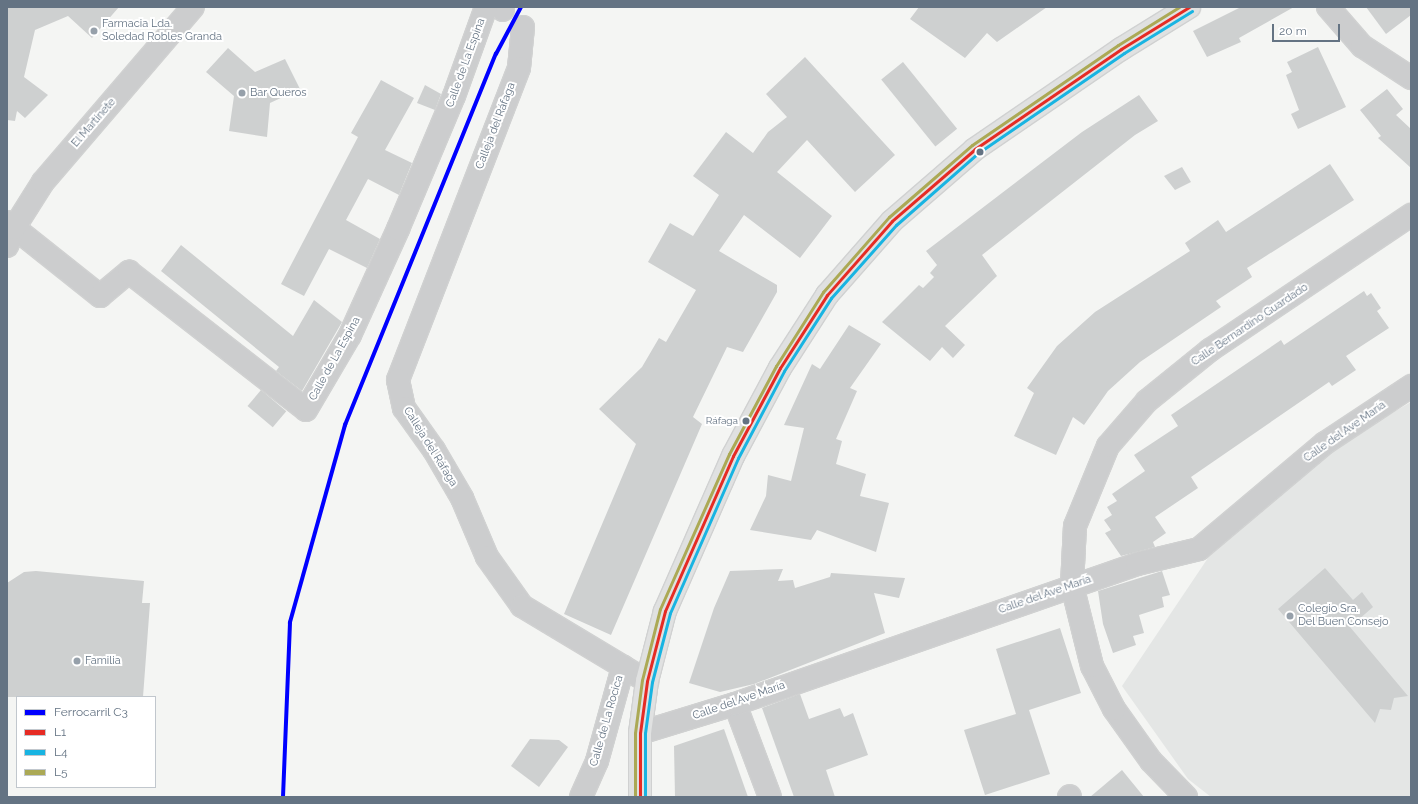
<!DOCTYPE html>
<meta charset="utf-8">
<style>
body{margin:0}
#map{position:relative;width:1418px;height:804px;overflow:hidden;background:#f4f5f3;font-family:Raleway,sans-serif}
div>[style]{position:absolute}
.built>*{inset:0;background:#e4e6e5}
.building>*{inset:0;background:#ced0d0;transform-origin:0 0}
.roads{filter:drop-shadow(1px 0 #d0d1d1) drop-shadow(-1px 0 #d0d1d1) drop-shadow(0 1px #d0d1d1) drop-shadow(0 -1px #d0d1d1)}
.minor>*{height:22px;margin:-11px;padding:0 11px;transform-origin:11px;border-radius:11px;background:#cccdce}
.primary>*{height:22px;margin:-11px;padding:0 11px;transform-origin:11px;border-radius:11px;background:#e0e1e1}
.bus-1>*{height:3px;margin:-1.5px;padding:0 1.5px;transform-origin:1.5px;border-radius:1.5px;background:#e62b24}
.bus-2>*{height:3px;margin:-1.5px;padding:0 1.5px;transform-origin:1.5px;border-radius:1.5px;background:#18b4e2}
.bus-3>*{height:3px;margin:-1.5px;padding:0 1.5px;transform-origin:1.5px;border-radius:1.5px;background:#aba955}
.rail-1>*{height:4px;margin:-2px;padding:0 2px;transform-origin:2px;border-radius:2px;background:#00f}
.dots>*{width:11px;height:11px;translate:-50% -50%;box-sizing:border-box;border:2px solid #fff;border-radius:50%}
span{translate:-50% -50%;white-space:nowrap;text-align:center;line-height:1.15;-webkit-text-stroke:4px #fff;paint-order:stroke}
.bus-label{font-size:10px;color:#647383}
.right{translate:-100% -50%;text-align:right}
.poi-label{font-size:11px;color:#647383}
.left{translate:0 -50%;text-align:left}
.street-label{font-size:11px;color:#647383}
.frame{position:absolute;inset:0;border:8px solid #647383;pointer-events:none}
.legend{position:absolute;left:16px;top:696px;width:140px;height:92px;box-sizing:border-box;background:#fff;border:1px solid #c1c7cd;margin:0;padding:5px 7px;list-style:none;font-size:12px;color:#647383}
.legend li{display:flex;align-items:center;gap:8px;height:20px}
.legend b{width:20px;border:1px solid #c1c7cd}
.scale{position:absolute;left:1272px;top:24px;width:68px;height:18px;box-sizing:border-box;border:2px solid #647383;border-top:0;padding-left:5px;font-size:12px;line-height:14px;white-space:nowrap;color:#647383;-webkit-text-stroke:3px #fff;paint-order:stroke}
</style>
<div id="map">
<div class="built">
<div style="clip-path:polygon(1411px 402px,1411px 797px,1211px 797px,1188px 779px,1122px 686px,1216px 546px,1351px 437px)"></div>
</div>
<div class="building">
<div style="clip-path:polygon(7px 7px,119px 7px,92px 38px,68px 16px,35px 30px,24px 77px,48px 95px,25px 118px,17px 111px,15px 121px,7px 120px)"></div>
<div style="clip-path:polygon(919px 7px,1047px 7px,997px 42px,987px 33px,965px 58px,910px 19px)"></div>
<div style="clip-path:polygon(1241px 7px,1294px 7px,1239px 38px,1241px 42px,1207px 57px,1193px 31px)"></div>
<div style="clip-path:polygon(1366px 7px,1411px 7px,1411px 15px,1386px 34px)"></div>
<div style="clip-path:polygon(1318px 47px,1346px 107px,1298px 129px,1291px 114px,1299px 110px,1286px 75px,1292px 72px,1287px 62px)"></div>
<div style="clip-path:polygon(228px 48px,255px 72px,285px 59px,300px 89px,270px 103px,267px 137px,229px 131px,234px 96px,206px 72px)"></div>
<div style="clip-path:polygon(805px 57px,895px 155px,855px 192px,807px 140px,777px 172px,832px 216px,800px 258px,744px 215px,719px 251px,777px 285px,777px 292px,743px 352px,727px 347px,693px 417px,702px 424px,611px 635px,564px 614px,636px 444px,599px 409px,642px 367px,659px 338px,666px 342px,696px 290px,648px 262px,670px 223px,693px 236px,719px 195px,693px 176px,726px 132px,753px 153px,768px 132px,787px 117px,766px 94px)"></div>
<div style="left:903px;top:62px;width:86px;height:28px;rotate:51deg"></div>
<div style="clip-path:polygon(381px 80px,414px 98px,385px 150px,412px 163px,399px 195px,368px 179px,346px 220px,380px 239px,367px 268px,329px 249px,304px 296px,281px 284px,358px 137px,351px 133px)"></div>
<div style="clip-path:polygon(425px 85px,441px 94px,435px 110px,417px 103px)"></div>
<div style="clip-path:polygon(1387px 89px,1403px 109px,1396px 115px,1411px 129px,1411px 168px,1378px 138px,1381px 136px,1360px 110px)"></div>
<div style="clip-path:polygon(1139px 95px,1158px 121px,1135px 135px,982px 255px,997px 276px,945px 326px,965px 345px,953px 358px,942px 347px,930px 361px,882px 322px,919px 285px,923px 288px,934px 277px,930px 273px,937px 265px,926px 251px,1082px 132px)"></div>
<div style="clip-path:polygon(1330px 164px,1354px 200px,1247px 268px,1252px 277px,1216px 301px,1221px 307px,1140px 362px,1108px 391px,1084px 425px,1073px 417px,1056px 455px,1014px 436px,1034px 393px,1027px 388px,1057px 346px,1095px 312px,1190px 251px,1185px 243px,1218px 220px,1226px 232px)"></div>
<div style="clip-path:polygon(1182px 167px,1191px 182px,1175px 190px,1164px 176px)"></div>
<div style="clip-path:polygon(181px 245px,293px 336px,314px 300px,342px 322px,302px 391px,276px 371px,279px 367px,161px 271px)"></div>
<div style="clip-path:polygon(1364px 291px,1367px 296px,1371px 293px,1381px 308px,1377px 311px,1389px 328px,1346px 356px,1356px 370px,1332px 386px,1329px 382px,1191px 477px,1198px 488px,1155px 517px,1166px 533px,1153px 542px,1155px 547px,1121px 556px,1105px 533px,1111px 530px,1104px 520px,1112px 515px,1107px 507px,1117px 501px,1112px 494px,1145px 471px,1134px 455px,1178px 426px,1171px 415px,1281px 340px,1284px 345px)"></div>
<div style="clip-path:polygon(849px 325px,881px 344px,850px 388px,857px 391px,836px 439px,842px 441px,836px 464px,866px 474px,860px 496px,889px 503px,876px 552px,817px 530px,811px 540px,750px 530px,766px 496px,768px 475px,791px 481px,804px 428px,784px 425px,812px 364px,820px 369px)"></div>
<div style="left:261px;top:390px;width:33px;height:21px;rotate:40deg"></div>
<div style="clip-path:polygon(1325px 568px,1353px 600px,1362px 592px,1373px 607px,1350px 627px,1408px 696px,1394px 698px,1391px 710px,1380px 709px,1375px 723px,1278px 609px)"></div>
<div style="clip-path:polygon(783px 569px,778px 581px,793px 580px,795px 588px,830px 577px,831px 573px,905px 578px,899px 598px,874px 593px,885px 633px,754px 684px,720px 692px,689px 683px,714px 608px,730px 571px)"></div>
<div style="clip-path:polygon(36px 571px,144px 581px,142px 603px,150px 603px,143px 697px,7px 697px,7px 583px,24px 572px)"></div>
<div style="clip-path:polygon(1162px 571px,1170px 595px,1162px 597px,1164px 607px,1139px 615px,1144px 633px,1133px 636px,1136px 645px,1113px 653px,1103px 624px,1098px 591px)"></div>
<div style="clip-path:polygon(1060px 628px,1081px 693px,1029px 710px,1050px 774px,985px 795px,964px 730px,1016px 714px,996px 649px)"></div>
<div style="clip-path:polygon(800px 694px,809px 719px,840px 708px,844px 717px,853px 713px,868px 755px,826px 770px,835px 797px,794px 797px,762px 708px)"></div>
<div style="clip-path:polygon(724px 729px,748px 797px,675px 797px,674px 746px)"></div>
<div style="clip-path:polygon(530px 739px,559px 740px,568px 747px,539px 787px,511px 766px)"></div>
<div style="clip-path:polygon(1122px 770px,1144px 797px,1090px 797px)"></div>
</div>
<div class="roads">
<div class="minor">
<div style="left:502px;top:7px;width:3px;rotate:72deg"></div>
<div style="left:1328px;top:7px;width:52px;rotate:48.9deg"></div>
<div style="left:1362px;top:46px;width:59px;rotate:33.1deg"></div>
<div style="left:523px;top:27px;width:41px;rotate:95.6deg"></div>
<div style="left:519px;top:68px;width:335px;rotate:111.2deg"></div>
<div style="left:398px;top:380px;width:29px;rotate:78deg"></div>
<div style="left:404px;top:408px;width:52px;rotate:54.5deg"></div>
<div style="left:434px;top:450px;width:56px;rotate:59.7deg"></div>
<div style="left:462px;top:498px;width:64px;rotate:67deg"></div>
<div style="left:487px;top:557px;width:60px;rotate:54.5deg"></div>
<div style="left:522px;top:606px;width:146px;rotate:31deg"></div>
<div style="left:7px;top:222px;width:119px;rotate:38.5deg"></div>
<div style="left:100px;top:296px;width:38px;rotate:-40deg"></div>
<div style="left:129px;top:272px;width:224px;rotate:37.9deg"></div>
<div style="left:306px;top:410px;width:87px;rotate:-59.6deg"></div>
<div style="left:350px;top:335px;width:116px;rotate:-65.6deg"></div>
<div style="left:398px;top:229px;width:144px;rotate:-67.2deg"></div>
<div style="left:454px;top:96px;width:95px;rotate:-70.2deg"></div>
<div style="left:7px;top:246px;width:19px;rotate:-69deg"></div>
<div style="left:14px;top:228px;width:54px;rotate:-57.8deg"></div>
<div style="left:43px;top:182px;width:230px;rotate:-49.4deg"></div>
<div style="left:735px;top:704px;width:99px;rotate:69.4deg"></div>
<div style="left:640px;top:733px;width:99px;rotate:-17deg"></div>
<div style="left:735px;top:704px;width:426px;rotate:-19.2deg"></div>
<div style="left:1137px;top:564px;width:64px;rotate:-13.6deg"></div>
<div style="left:1199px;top:549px;width:165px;rotate:-40.1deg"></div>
<div style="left:1325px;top:443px;width:103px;rotate:-33.5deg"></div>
<div style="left:581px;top:797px;width:39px;rotate:-66deg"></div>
<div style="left:597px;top:761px;width:98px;rotate:-74.5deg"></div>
<div style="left:1069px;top:797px;width:1px;rotate:-45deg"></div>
<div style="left:1186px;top:797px;width:50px;rotate:-134.2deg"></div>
<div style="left:1151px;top:761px;width:64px;rotate:-125.4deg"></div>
<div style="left:1114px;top:709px;width:48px;rotate:-117.1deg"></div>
<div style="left:1092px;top:666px;width:83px;rotate:-103.9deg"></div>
<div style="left:1072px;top:585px;width:59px;rotate:-87.1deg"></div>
<div style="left:1075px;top:526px;width:87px;rotate:-67.6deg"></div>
<div style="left:1108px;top:446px;width:60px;rotate:-49.1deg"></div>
<div style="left:1147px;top:401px;width:81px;rotate:-39deg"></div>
<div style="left:1210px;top:350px;width:242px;rotate:-33.9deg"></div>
</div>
<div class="primary">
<div style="left:640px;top:797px;width:64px;rotate:-90deg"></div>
<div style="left:640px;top:733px;width:52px;rotate:-82.3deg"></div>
<div style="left:647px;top:681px;width:72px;rotate:-75.6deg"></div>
<div style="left:665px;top:611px;width:169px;rotate:-66.3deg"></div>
<div style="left:733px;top:456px;width:100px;rotate:-61.9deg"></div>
<div style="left:780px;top:368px;width:87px;rotate:-57.2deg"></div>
<div style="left:827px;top:295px;width:98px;rotate:-48.7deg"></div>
<div style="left:892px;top:221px;width:110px;rotate:-40.9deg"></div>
<div style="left:975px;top:149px;width:177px;rotate:-34.4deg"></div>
<div style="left:1121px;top:49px;width:80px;rotate:-31.7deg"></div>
</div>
</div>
<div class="bus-1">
<div style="left:640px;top:797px;width:64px;rotate:-90deg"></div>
<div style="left:640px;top:733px;width:52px;rotate:-82.3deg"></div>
<div style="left:647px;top:681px;width:72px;rotate:-75.6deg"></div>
<div style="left:665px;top:611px;width:169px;rotate:-66.3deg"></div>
<div style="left:733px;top:456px;width:100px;rotate:-61.9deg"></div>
<div style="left:780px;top:368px;width:87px;rotate:-57.2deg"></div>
<div style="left:827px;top:295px;width:98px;rotate:-48.7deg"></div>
<div style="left:892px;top:221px;width:110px;rotate:-40.9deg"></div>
<div style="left:975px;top:149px;width:177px;rotate:-34.4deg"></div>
<div style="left:1121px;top:49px;width:80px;rotate:-31.7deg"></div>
</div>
<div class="bus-2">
<div style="left:645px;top:797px;width:64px;rotate:-90deg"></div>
<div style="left:645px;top:733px;width:51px;rotate:-82.2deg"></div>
<div style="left:652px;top:682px;width:71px;rotate:-75.4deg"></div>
<div style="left:670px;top:613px;width:169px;rotate:-66.3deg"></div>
<div style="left:738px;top:458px;width:98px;rotate:-62.1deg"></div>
<div style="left:784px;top:371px;width:87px;rotate:-57.2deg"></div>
<div style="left:831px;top:298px;width:98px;rotate:-48.3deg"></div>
<div style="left:896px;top:225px;width:109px;rotate:-41.3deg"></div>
<div style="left:978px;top:153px;width:177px;rotate:-34.4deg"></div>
<div style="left:1124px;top:53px;width:80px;rotate:-31.7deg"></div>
</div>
<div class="bus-3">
<div style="left:635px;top:797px;width:64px;rotate:-90deg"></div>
<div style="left:635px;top:733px;width:53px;rotate:-82.5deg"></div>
<div style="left:642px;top:680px;width:73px;rotate:-75.8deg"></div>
<div style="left:660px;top:609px;width:170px;rotate:-66deg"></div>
<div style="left:729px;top:454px;width:100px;rotate:-61.9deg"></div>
<div style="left:776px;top:366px;width:88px;rotate:-57.6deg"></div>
<div style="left:823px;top:292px;width:100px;rotate:-48.7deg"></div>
<div style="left:889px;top:217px;width:110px;rotate:-40.9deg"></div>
<div style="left:972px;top:145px;width:177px;rotate:-34.4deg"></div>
<div style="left:1118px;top:45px;width:72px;rotate:-31.9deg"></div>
</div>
<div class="rail-1">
<div style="left:283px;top:797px;width:175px;rotate:-87.7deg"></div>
<div style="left:290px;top:622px;width:205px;rotate:-74.4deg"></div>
<div style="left:345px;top:425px;width:401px;rotate:-67.9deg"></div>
<div style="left:496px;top:54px;width:53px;rotate:-62deg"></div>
</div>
<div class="dots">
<div style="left:94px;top:31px;background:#96a0aa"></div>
<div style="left:242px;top:93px;background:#96a0aa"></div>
<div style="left:980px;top:152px;background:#647383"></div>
<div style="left:746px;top:421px;background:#647383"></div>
<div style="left:1290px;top:616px;background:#96a0aa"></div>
<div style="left:77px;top:661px;background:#96a0aa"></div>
</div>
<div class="bus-label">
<span class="right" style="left:738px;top:421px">Ráfaga</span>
</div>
<div class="poi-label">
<span class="left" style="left:102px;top:31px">Farmacia Lda.<br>Soledad Robles Granda</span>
<span class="left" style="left:250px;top:93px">Bar Queros</span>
<span class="left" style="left:1298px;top:616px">Colegio Sra.<br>Del Buen Consejo</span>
<span class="left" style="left:85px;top:661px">Familia</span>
</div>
<div class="street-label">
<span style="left:466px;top:63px;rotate:-70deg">Calle de La Espina</span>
<span style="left:94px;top:123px;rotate:-49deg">El Martinete</span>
<span style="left:496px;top:126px;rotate:-69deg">Calleja del Ráfaga</span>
<span style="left:1250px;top:325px;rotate:-34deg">Calle Bernardino Guardado</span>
<span style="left:335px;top:359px;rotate:-61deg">Calle de La Espina</span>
<span style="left:1345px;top:432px;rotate:-35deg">Calle del Ave María</span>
<span style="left:430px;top:447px;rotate:58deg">Calleja del Ráfaga</span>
<span style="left:1045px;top:595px;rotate:-19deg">Calle del Ave María</span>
<span style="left:739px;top:701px;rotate:-19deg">Calle del Ave María</span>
<span style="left:607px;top:721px;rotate:-74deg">Calle de La Rocica</span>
</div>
<div class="frame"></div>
<ul class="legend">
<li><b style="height:5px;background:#00f"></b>Ferrocarril C3</li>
<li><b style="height:5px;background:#e62b24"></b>L1</li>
<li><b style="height:5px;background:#18b4e2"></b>L4</li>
<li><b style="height:5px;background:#aba955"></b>L5</li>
</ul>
<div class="scale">20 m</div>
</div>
